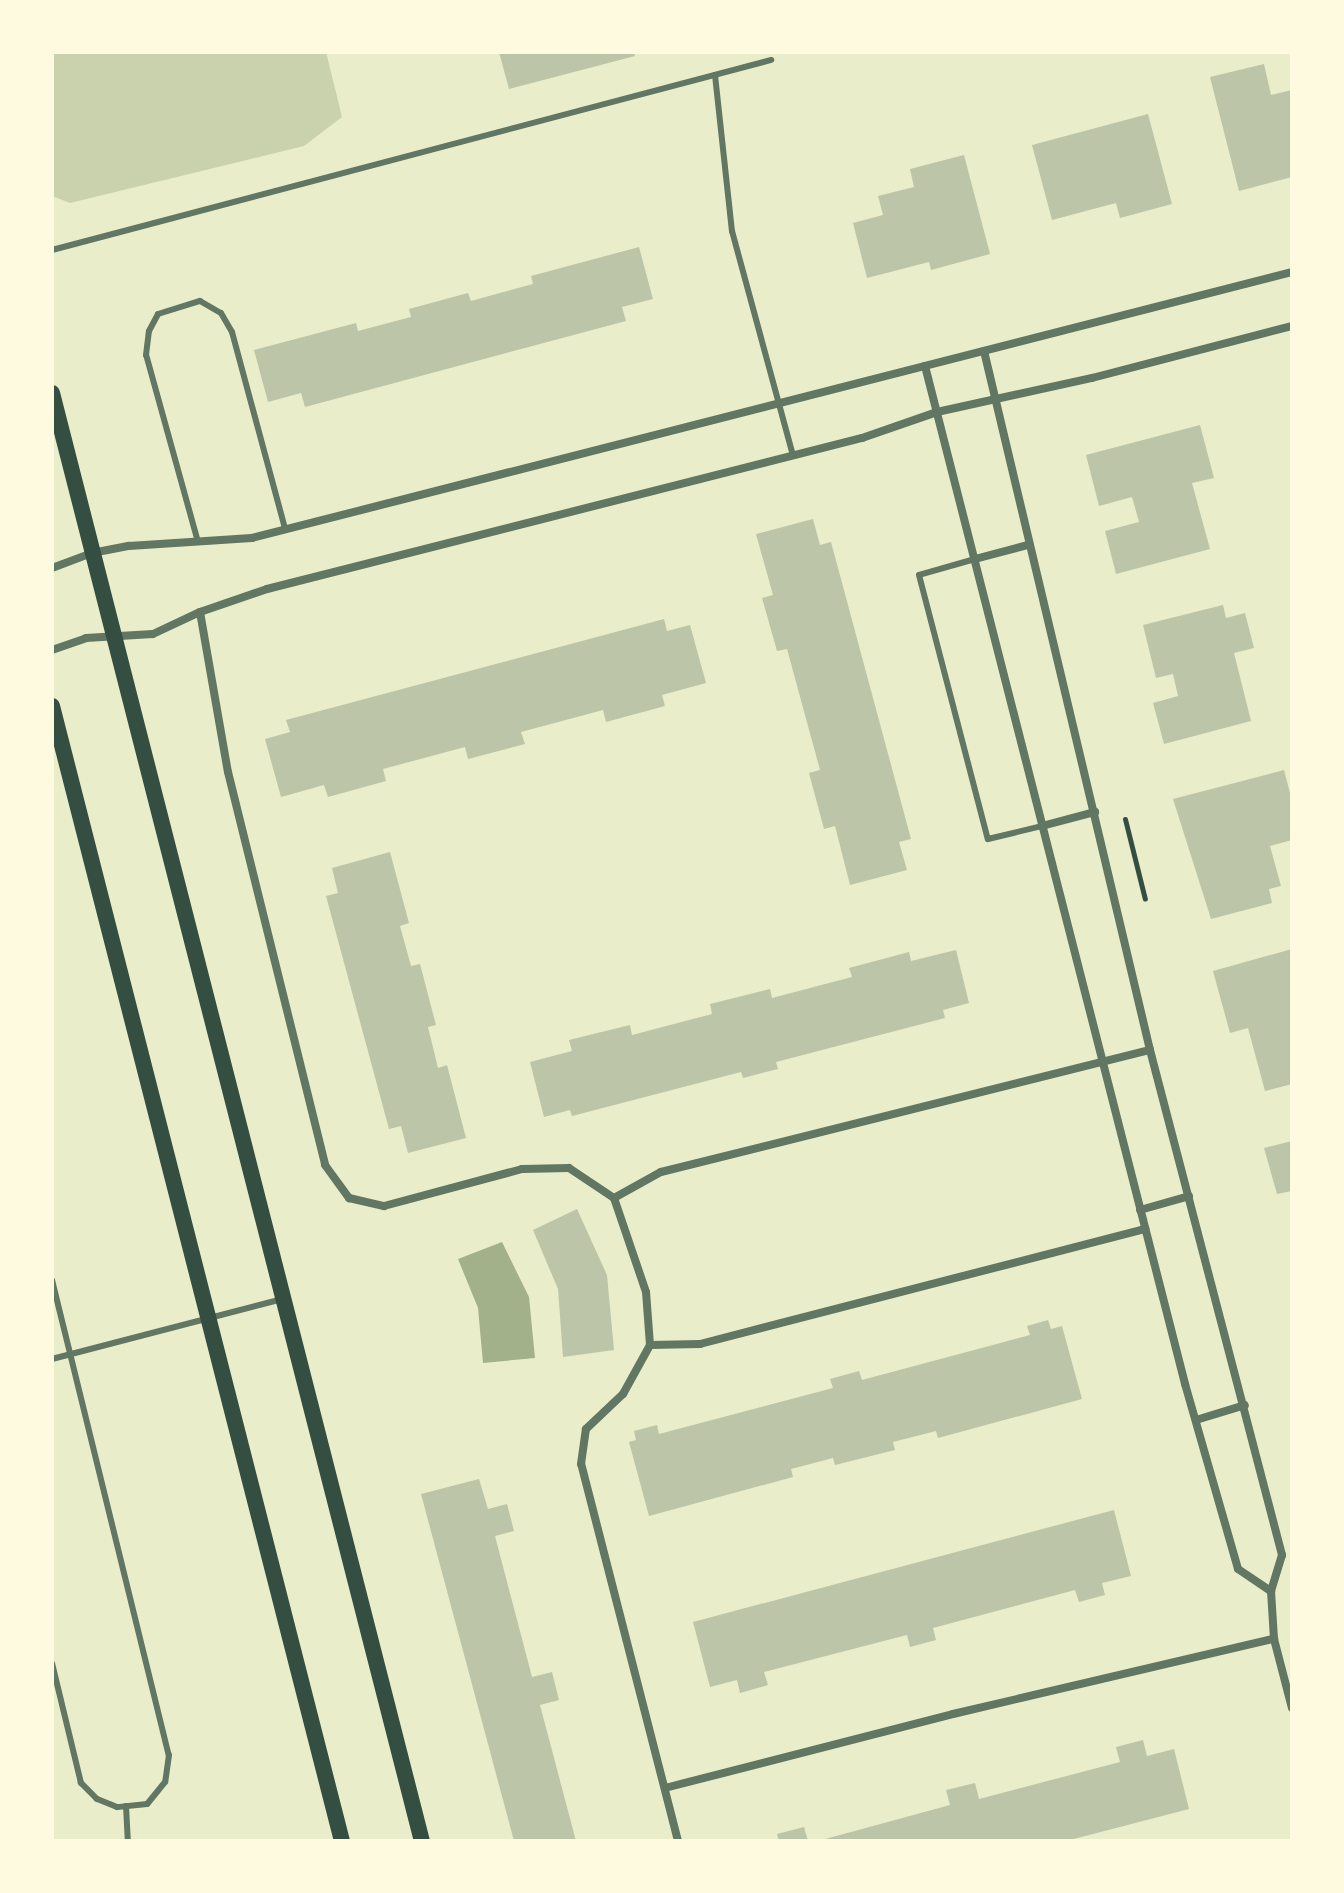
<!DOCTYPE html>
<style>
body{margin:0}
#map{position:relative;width:1344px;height:1893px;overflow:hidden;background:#e9edc9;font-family:Montserrat,sans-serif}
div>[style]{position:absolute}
.green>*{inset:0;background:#cad2ad}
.water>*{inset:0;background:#a3b18a}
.building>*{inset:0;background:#bcc5a7}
.path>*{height:5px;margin:-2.5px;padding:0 2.5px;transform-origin:2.5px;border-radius:2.5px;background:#344e41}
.service>*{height:6px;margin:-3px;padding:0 3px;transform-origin:3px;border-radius:3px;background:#617663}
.minor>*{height:8px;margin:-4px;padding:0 4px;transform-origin:4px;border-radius:4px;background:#617663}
.secondary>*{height:16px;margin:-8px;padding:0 8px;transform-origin:8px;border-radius:8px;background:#344e41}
span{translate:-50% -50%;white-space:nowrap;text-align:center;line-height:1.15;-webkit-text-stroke:6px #fefae0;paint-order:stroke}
.frame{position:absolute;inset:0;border:54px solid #fefae0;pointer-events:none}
</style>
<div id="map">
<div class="green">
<div style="clip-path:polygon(52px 52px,326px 52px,342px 117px,304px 146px,70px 203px,52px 196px)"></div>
</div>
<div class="water">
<div style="clip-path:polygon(502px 1242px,529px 1297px,535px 1358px,483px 1363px,478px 1308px,458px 1259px)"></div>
</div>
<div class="building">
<div style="clip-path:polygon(499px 52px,634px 52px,635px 56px,509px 89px)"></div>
<div style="clip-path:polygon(1264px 64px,1271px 95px,1292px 90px,1292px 177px,1239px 191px,1210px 77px)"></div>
<div style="clip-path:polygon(1148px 114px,1172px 204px,1120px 218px,1116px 203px,1052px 220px,1032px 145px)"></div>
<div style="clip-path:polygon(964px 155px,990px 254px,931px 270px,929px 262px,867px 278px,853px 223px,883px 215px,878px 196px,914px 187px,910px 169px)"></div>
<div style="clip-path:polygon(639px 247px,653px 299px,622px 307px,626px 321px,305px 407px,301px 393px,268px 402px,254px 350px,356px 323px,358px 331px,411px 317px,409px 309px,468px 293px,471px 301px,533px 284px,531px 276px)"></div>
<div style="clip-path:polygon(1200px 425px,1214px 478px,1192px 483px,1210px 549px,1116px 574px,1105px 531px,1139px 522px,1132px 497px,1099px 506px,1086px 455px)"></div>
<div style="clip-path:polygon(813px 519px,820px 545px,831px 542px,911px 839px,899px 842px,907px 870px,850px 885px,835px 826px,824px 829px,809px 773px,820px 770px,787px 649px,777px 651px,762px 598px,773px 595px,756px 534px)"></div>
<div style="clip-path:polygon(1223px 605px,1226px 618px,1245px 613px,1254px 648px,1234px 653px,1251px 721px,1164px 744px,1153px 703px,1178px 696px,1173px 674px,1156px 678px,1143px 625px)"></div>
<div style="clip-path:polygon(664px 619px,667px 631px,690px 625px,706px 683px,662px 695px,665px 706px,606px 722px,603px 710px,521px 732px,525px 744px,468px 759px,465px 747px,383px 769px,386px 781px,328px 797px,324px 785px,281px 797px,265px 739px,290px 732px,286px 720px)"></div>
<div style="clip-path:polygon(1284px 770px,1292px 801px,1292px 840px,1270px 846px,1281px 886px,1269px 889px,1272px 903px,1211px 919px,1173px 799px)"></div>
<div style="clip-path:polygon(390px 852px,409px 923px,400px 926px,411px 966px,420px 964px,436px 1025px,428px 1027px,438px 1068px,447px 1065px,466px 1138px,408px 1153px,401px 1126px,389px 1129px,326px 896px,338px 893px,332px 868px)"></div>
<div style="clip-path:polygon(1292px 949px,1292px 1084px,1265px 1091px,1248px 1028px,1230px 1033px,1213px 971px)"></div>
<div style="clip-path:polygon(956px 950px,969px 1003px,943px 1010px,945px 1018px,776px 1062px,778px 1069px,743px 1078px,741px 1072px,572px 1116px,570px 1110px,544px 1117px,530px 1062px,572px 1051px,569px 1040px,630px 1025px,632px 1035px,712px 1014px,710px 1004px,770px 989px,772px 998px,852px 977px,849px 968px,909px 952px,911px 961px)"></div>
<div style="clip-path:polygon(1292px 1141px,1292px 1191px,1277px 1194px,1264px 1148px)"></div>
<div style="clip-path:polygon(577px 1209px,607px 1275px,614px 1350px,563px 1357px,558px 1289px,533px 1230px)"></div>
<div style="clip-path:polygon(1048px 1320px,1051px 1329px,1062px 1326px,1082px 1399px,938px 1438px,936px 1431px,893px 1442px,895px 1450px,835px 1465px,833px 1458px,791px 1469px,793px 1477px,649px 1516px,629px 1442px,636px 1440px,634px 1431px,657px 1425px,659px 1434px,833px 1388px,830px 1379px,859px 1371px,862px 1380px,1030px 1335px,1027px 1326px)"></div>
<div style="clip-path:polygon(479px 1479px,488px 1509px,507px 1504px,514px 1531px,495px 1536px,532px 1677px,552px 1672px,559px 1700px,540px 1705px,576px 1841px,514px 1841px,421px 1494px)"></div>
<div style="clip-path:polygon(1114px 1510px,1131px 1576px,1102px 1583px,1105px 1595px,1079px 1602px,1075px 1590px,933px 1628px,936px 1640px,910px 1647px,907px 1635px,764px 1672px,768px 1685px,740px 1693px,737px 1680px,710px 1687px,693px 1622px)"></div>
<div style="clip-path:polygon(1143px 1740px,1147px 1756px,1174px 1749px,1189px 1809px,1066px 1841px,818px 1841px,950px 1805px,946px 1790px,975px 1783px,979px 1799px,1120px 1762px,1116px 1747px)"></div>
<div style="clip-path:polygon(804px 1827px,808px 1841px,779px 1841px,777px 1834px)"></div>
</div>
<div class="path">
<div style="left:1125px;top:819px;width:82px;rotate:76deg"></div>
</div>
<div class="service">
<div style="left:715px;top:75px;width:157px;rotate:83.8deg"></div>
<div style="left:732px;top:231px;width:233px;rotate:74.8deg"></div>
<div style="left:52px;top:250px;width:744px;rotate:-14.8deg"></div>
<div style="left:198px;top:542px;width:194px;rotate:-105.5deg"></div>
<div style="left:146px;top:355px;width:24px;rotate:-83deg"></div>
<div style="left:149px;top:331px;width:19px;rotate:-62deg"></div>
<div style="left:158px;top:314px;width:44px;rotate:-17.2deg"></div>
<div style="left:200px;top:301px;width:24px;rotate:30deg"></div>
<div style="left:221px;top:313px;width:22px;rotate:60deg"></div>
<div style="left:232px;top:332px;width:204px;rotate:74.9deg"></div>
<div style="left:975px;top:559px;width:58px;rotate:164.1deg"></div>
<div style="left:919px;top:575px;width:273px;rotate:75.4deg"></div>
<div style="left:988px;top:839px;width:56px;rotate:-13.5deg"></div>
<div style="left:52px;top:1280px;width:489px;rotate:76.2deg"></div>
<div style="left:169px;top:1755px;width:27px;rotate:98deg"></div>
<div style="left:165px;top:1782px;width:28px;rotate:129deg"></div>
<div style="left:147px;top:1804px;width:30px;rotate:174deg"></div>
<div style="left:117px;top:1807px;width:22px;rotate:-158deg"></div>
<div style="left:97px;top:1799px;width:23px;rotate:-135deg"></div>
<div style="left:81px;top:1783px;width:123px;rotate:-103.6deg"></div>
<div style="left:52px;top:1359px;width:239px;rotate:-14.6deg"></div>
<div style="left:126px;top:1806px;width:35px;rotate:87deg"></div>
</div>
<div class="minor">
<div style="left:984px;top:351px;width:718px;rotate:76.64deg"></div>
<div style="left:1150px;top:1050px;width:522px;rotate:75.35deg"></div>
<div style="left:1282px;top:1555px;width:38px;rotate:107deg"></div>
<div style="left:1271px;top:1591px;width:48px;rotate:86.4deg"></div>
<div style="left:1274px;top:1639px;width:71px;rotate:75.4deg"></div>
<div style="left:925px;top:366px;width:1051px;rotate:75.67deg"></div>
<div style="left:1185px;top:1384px;width:192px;rotate:74deg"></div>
<div style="left:1238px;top:1569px;width:40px;rotate:34deg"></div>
<div style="left:975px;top:559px;width:55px;rotate:-14.8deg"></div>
<div style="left:52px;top:568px;width:43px;rotate:-20.6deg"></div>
<div style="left:92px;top:553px;width:38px;rotate:-11deg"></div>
<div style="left:129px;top:546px;width:123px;rotate:-3.7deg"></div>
<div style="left:252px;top:538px;width:1073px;rotate:-14.35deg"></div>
<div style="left:200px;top:612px;width:162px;rotate:80.1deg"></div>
<div style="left:228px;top:772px;width:405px;rotate:76.1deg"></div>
<div style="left:325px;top:1165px;width:41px;rotate:54deg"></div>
<div style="left:349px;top:1198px;width:36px;rotate:13deg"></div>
<div style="left:384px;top:1206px;width:143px;rotate:-15deg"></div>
<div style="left:522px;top:1169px;width:47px;rotate:-1.2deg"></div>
<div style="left:569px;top:1168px;width:54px;rotate:33.7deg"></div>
<div style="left:52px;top:650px;width:36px;rotate:-19deg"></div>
<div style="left:86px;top:638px;width:67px;rotate:-3.4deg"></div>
<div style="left:153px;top:634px;width:52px;rotate:-25.1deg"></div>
<div style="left:200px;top:612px;width:71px;rotate:-18.9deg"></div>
<div style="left:267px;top:589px;width:614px;rotate:-14.24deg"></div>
<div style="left:862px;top:438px;width:79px;rotate:-19.1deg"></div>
<div style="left:937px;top:412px;width:159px;rotate:-12.4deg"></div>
<div style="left:1092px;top:378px;width:207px;rotate:-14.6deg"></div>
<div style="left:1042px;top:826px;width:55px;rotate:-14.8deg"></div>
<div style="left:1140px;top:1210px;width:51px;rotate:-15.9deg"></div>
<div style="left:650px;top:1345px;width:50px;rotate:-1.1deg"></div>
<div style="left:700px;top:1344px;width:460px;rotate:-14.5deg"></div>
<div style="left:1196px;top:1420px;width:51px;rotate:-17deg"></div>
<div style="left:665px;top:1788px;width:297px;rotate:-14.4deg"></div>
<div style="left:953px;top:1714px;width:330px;rotate:-13.2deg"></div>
<div style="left:678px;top:1841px;width:389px;rotate:-104.4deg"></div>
<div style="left:581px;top:1464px;width:35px;rotate:-82deg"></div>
<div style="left:586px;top:1429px;width:51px;rotate:-43.4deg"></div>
<div style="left:623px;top:1394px;width:56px;rotate:-61.1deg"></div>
<div style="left:650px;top:1345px;width:53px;rotate:-94.3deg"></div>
<div style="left:646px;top:1292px;width:99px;rotate:-108.8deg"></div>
<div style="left:614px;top:1198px;width:54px;rotate:-29deg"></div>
<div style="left:661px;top:1172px;width:504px;rotate:-14.01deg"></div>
</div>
<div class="secondary">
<div style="left:52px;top:393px;width:1495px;rotate:75.67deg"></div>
<div style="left:52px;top:706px;width:1171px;rotate:75.67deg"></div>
</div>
<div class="frame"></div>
</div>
